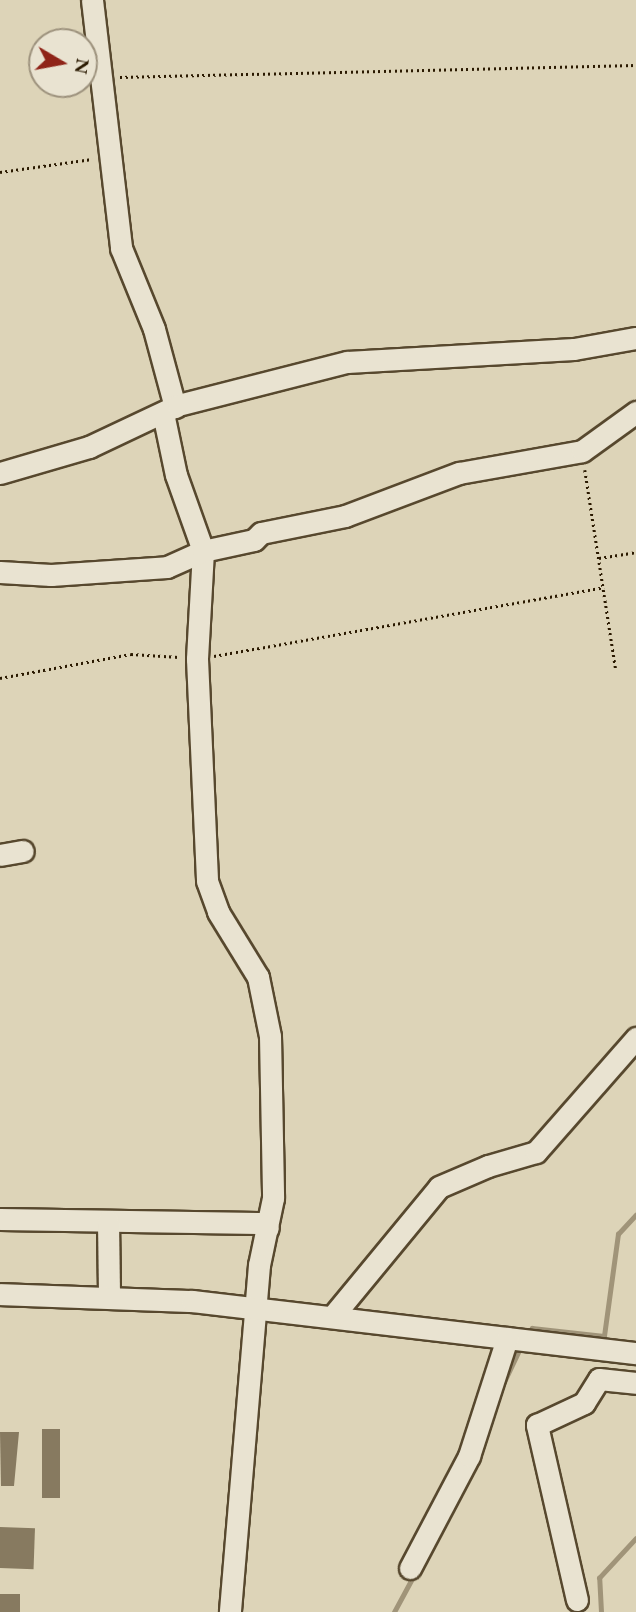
<!DOCTYPE html>
<style>
body{margin:0}
#map{position:relative;width:636px;height:1612px;overflow:hidden;background:#ddd4b8;font-family:"EB Garamond",serif}
div>[style]{position:absolute}
.stream>*{height:4.5px;margin:-2.25px;padding:0 2.25px;transform-origin:2.25px;border-radius:2.25px;background:#a09479}
.building>*{inset:0;background:#877a60;transform-origin:0 0}
.path>*{height:2.5px;margin-top:-1.25px;transform-origin:0;background:repeating-linear-gradient(90deg,#2a1900 0 2px,transparent 0 5.5px)}
.roads{filter:drop-shadow(2px 0 #57482e) drop-shadow(-2px 0 #57482e) drop-shadow(0 2px #57482e) drop-shadow(0 -2px #57482e)}
.minor>*{height:21px;margin:-10.5px;padding:0 10.5px;transform-origin:10.5px;border-radius:10.5px;background:#e9e3d1}
span{translate:-50% -50%;white-space:nowrap;text-align:center;line-height:1.15;-webkit-text-stroke:5px #e9e3d1;paint-order:stroke}
.north{position:absolute;left:28px;top:28px;width:70px;height:70px;box-sizing:border-box;background:#e9e3d1;border:2px solid #9d927d;border-radius:50%;rotate:100deg;font-size:19px;font-weight:700;line-height:28px;text-align:center;color:#2a1900}
.north::after{content:'';display:block;margin:auto;width:24px;height:32px;background:#8f2418;clip-path:polygon(50% 0,100% 100%,50% 72%,0 100%)}
</style>
<div id="map">
<div class="stream">
<div style="left:528px;top:1334px;width:7px;rotate:-56deg"></div>
<div style="left:532px;top:1328px;width:72px;rotate:6.3deg"></div>
<div style="left:604px;top:1336px;width:103px;rotate:-82.2deg"></div>
<div style="left:618px;top:1234px;width:26px;rotate:-47deg"></div>
<div style="left:503px;top:1384px;width:44px;rotate:-64.6deg"></div>
<div style="left:394px;top:1612px;width:42px;rotate:-61.6deg"></div>
<div style="left:601px;top:1612px;width:34px;rotate:-93deg"></div>
<div style="left:599px;top:1578px;width:54px;rotate:-47.2deg"></div>
</div>
<div class="building">
<div style="left:42px;top:1429px;width:18px;height:69px"></div>
<div style="clip-path:polygon(0 1432px,19px 1432px,14px 1486px,1px 1486px)"></div>
<div style="left:0;top:1527px;width:35px;height:41px;rotate:2deg"></div>
<div style="left:0;top:1594px;width:20px;height:18px"></div>
</div>
<div class="path">
<div style="left:120px;top:77px;width:516px;rotate:-1.33deg"></div>
<div style="left:0;top:172px;width:93px;rotate:-8deg"></div>
<div style="left:585px;top:470px;width:202px;rotate:81.2deg"></div>
<div style="left:599px;top:558px;width:37px;rotate:-9deg"></div>
<div style="left:214px;top:656px;width:396px;rotate:-10deg"></div>
<div style="left:0;top:678px;width:133px;rotate:-10.4deg"></div>
<div style="left:131px;top:654px;width:48px;rotate:3.6deg"></div>
</div>
<div class="roads">
<div class="minor">
<div style="left:92px;top:0;width:250px;rotate:83.3deg"></div>
<div style="left:121px;top:248px;width:87px;rotate:67.8deg"></div>
<div style="left:154px;top:329px;width:81px;rotate:74.9deg"></div>
<div style="left:163px;top:413px;width:63px;rotate:78.2deg"></div>
<div style="left:176px;top:475px;width:81px;rotate:70.4deg"></div>
<div style="left:203px;top:551px;width:108px;rotate:93.2deg"></div>
<div style="left:197px;top:659px;width:222px;rotate:87.4deg"></div>
<div style="left:207px;top:881px;width:33px;rotate:70deg"></div>
<div style="left:218px;top:912px;width:76px;rotate:58.4deg"></div>
<div style="left:258px;top:977px;width:60px;rotate:78.5deg"></div>
<div style="left:270px;top:1036px;width:162px;rotate:88.9deg"></div>
<div style="left:273px;top:1198px;width:68px;rotate:101.8deg"></div>
<div style="left:259px;top:1265px;width:348px;rotate:94.8deg"></div>
<div style="left:0;top:473px;width:93px;rotate:-16.3deg"></div>
<div style="left:89px;top:447px;width:98px;rotate:-25.3deg"></div>
<div style="left:178px;top:405px;width:174px;rotate:-14.3deg"></div>
<div style="left:347px;top:362px;width:227px;rotate:-3.3deg"></div>
<div style="left:574px;top:349px;width:63px;rotate:-10.1deg"></div>
<div style="left:0;top:572px;width:51px;rotate:3.4deg"></div>
<div style="left:51px;top:575px;width:116px;rotate:-3.9deg"></div>
<div style="left:167px;top:567px;width:39px;rotate:-24deg"></div>
<div style="left:203px;top:551px;width:52px;rotate:-12.2deg"></div>
<div style="left:254px;top:540px;width:10px;rotate:-45deg"></div>
<div style="left:261px;top:533px;width:86px;rotate:-11.4deg"></div>
<div style="left:345px;top:516px;width:122px;rotate:-20.7deg"></div>
<div style="left:459px;top:473px;width:125px;rotate:-10.1deg"></div>
<div style="left:582px;top:451px;width:67px;rotate:-35.8deg"></div>
<div style="left:0;top:855px;width:23px;rotate:-10deg"></div>
<div style="left:0;top:1219px;width:258px;rotate:0.9deg"></div>
<div style="left:258px;top:1223px;width:11px;rotate:27deg"></div>
<div style="left:108px;top:1221px;width:74px;rotate:89.2deg"></div>
<div style="left:0;top:1294px;width:192px;rotate:2.1deg"></div>
<div style="left:192px;top:1301px;width:447px;rotate:6.7deg"></div>
<div style="left:332px;top:1317px;width:168px;rotate:-50.5deg"></div>
<div style="left:439px;top:1187px;width:53px;rotate:-23.2deg"></div>
<div style="left:488px;top:1166px;width:50px;rotate:-16.3deg"></div>
<div style="left:536px;top:1152px;width:152px;rotate:-48.7deg"></div>
<div style="left:410px;top:1568px;width:127px;rotate:-62.2deg"></div>
<div style="left:469px;top:1456px;width:124px;rotate:-72.1deg"></div>
<div style="left:577px;top:1600px;width:180px;rotate:-102.9deg"></div>
<div style="left:537px;top:1425px;width:52px;rotate:-25.1deg"></div>
<div style="left:584px;top:1403px;width:28px;rotate:-58deg"></div>
<div style="left:599px;top:1379px;width:37px;rotate:6deg"></div>
</div>
</div>
<div class="north">N</div>
</div>
